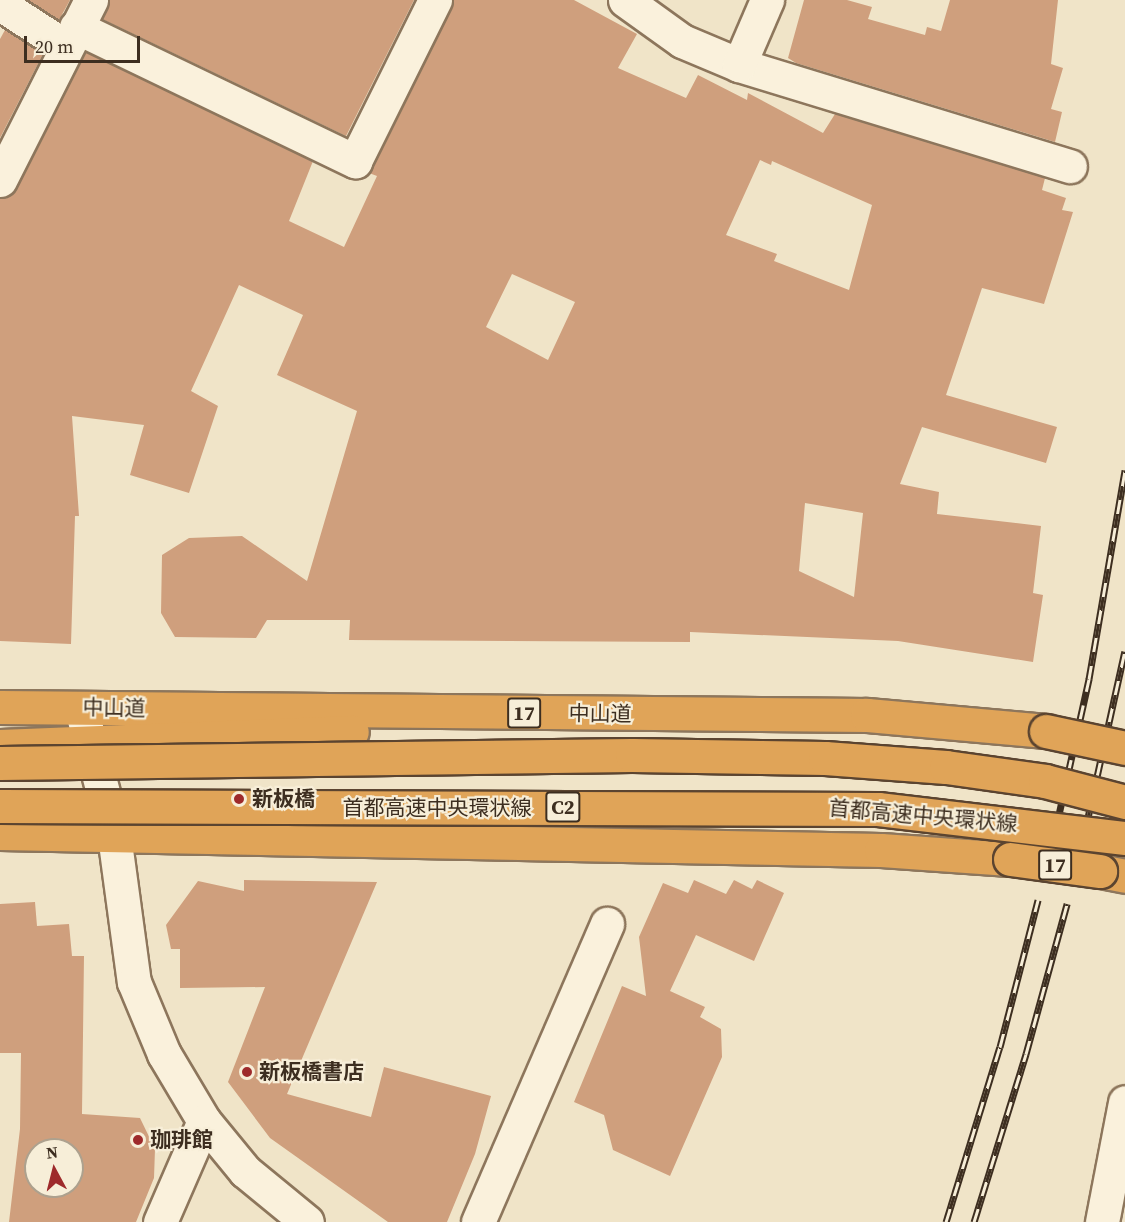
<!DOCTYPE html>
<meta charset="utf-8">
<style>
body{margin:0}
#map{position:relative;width:1125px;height:1222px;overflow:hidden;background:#f0e4c8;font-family:"Source Serif 4","Noto Sans JP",serif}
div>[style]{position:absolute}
.building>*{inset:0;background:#cf9f7d}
.roads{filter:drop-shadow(2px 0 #8d765c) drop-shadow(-2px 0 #8d765c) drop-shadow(0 2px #8d765c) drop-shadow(0 -2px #8d765c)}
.minor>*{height:33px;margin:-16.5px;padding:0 16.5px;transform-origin:16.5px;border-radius:16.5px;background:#faf1dc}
.highway>*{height:33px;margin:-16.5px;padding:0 16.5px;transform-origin:16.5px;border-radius:16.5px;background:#e0a458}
.rail>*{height:7px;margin-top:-3.5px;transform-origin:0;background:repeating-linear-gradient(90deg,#f7eed8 0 14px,#3d2e20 0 28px);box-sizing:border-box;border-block:2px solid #3d2e20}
.bridges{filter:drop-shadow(2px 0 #5b4430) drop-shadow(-2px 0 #5b4430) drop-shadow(0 2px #5b4430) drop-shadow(0 -2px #5b4430)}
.highway-bridge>*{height:33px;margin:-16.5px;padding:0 16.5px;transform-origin:16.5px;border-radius:16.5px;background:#e0a458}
.dots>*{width:16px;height:16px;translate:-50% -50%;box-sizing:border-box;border:3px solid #f7eed8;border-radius:50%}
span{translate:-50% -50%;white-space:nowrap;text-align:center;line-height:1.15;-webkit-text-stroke:4.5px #f7eed8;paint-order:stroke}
.shield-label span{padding:2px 4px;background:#f7eed8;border:2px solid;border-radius:4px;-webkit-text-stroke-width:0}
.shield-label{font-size:20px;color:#3d2e20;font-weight:700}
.street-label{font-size:21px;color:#3d2e20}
.poi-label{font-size:21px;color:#3d2e20;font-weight:700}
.left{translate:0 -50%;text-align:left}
.north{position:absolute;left:24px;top:1138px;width:60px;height:60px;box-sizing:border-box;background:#f7eed8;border:2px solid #ada18e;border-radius:50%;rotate:353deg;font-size:16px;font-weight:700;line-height:24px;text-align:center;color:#3d2e20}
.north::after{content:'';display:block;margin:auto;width:21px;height:27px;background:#9e2a2b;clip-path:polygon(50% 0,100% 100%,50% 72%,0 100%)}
.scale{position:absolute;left:24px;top:36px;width:116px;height:27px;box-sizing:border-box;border:3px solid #3d2e20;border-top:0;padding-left:8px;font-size:18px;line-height:21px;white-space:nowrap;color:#3d2e20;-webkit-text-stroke:4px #f7eed8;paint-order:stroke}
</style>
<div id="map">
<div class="building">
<div style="clip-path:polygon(28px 0,70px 0,59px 20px)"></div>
<div style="clip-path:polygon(110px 0,414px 0,346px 136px,102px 19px)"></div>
<div style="clip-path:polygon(evenodd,454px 0,574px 0,637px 34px,618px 68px,686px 98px,698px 75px,747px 100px,748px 93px,823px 133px,835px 114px,1045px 178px,1042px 190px,1066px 198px,1062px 210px,1073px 212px,1044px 304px,982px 288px,946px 395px,1057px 427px,1046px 463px,922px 427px,900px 484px,939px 492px,937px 514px,1041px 526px,1033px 593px,1043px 595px,1033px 662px,898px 641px,690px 632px,690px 642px,349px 640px,350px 620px,267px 620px,256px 638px,175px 637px,161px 613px,162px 555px,189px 538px,242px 536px,307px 581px,357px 411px,277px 375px,303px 315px,239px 285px,191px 391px,218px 406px,189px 493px,130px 475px,144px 425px,72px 416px,79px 516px,75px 516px,71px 644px,0 641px,0 199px,17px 188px,86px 52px,313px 161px,289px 221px,344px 247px,377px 176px,369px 173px,454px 0,760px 160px,771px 165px,772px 161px,872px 205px,849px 290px,774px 261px,777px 254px,726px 235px,760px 160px,454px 0,512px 274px,575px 302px,548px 360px,486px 327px,512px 274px,454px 0,805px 503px,863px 513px,854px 597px,799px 571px,805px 503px)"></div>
<div style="clip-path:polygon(804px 0,847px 0,872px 7px,868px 19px,925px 35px,927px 27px,941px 31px,950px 0,1058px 0,1051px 64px,1063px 68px,1051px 109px,1062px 112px,1055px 142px,796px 63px,788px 58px)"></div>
<div style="clip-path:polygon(5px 30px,43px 54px,0 138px,0 39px)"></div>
<div style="clip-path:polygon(244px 880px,377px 882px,287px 1094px,371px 1117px,384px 1067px,491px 1096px,475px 1154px,447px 1222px,388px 1222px,270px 1138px,228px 1082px,265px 987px,180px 988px,180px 949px,171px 949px,166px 925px,198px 881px,244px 891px)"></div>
<div style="clip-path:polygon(694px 880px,726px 894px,734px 880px,752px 889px,757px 880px,784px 893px,754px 961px,696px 935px,670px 991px,705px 1007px,700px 1017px,721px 1029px,722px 1057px,670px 1176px,613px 1150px,604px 1115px,574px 1102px,622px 986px,646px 996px,639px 937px,663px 883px,688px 893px)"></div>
<div style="clip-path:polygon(evenodd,35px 902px,37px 926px,69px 924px,72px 956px,84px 956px,82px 1114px,140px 1118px,155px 1149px,154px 1178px,136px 1222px,9px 1222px,20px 1129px,21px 1053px,0 1053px,0 904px,35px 902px,36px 1150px,72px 1150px,72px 1186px,36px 1186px,36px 1150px)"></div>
</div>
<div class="roads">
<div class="minor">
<div style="left:625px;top:0;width:70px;rotate:35.7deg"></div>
<div style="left:682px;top:41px;width:62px;rotate:22.8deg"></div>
<div style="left:739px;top:65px;width:346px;rotate:17deg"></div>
<div style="left:0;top:4px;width:77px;rotate:32.9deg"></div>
<div style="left:76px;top:27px;width:310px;rotate:25.7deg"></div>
<div style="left:355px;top:161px;width:180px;rotate:-63.6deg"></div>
<div style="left:739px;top:65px;width:71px;rotate:-66.7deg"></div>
<div style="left:0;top:180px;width:202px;rotate:-63.2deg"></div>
<div style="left:81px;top:708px;width:131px;rotate:75.4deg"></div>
<div style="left:114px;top:835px;width:148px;rotate:82.3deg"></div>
<div style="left:134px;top:982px;width:78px;rotate:67.4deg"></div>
<div style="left:164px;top:1054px;width:78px;rotate:59.2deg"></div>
<div style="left:204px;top:1121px;width:65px;rotate:50.6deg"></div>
<div style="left:245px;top:1171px;width:80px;rotate:39.4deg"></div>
<div style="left:160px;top:1222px;width:110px;rotate:-66.5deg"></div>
<div style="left:478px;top:1222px;width:325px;rotate:-66.6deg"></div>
<div style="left:1102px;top:1222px;width:122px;rotate:-79.1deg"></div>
</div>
<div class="highway">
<div style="left:0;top:707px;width:867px;rotate:0.53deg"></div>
<div style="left:867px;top:715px;width:180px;rotate:5.1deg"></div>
<div style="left:0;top:746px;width:352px;rotate:-2.3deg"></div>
<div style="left:0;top:833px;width:881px;rotate:1.11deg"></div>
<div style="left:881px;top:850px;width:129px;rotate:4deg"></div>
<div style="left:1100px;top:871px;width:25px;rotate:11deg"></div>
</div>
</div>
<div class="rail">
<div style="left:1056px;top:828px;width:153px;rotate:-77.5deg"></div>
<div style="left:1089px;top:679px;width:212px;rotate:-80.2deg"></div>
<div style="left:1085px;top:831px;width:184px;rotate:-77.5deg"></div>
<div style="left:946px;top:1222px;width:183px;rotate:-72.9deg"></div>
<div style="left:1000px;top:1047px;width:152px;rotate:-75.5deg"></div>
<div style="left:974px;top:1222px;width:176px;rotate:-72.8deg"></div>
<div style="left:1026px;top:1054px;width:156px;rotate:-74.7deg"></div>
</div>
<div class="bridges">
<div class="highway-bridge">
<div style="left:1046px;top:731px;width:81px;rotate:12.1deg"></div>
<div style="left:0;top:763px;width:632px;rotate:-0.73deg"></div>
<div style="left:632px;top:755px;width:193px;rotate:0.9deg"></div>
<div style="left:825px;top:758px;width:121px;rotate:4.3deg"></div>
<div style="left:946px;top:767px;width:100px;rotate:8deg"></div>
<div style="left:1045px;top:781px;width:83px;rotate:14.7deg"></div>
<div style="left:0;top:806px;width:878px;rotate:0.2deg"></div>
<div style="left:878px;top:809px;width:249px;rotate:6.7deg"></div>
<div style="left:1010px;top:859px;width:91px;rotate:7.6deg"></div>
</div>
</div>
<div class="dots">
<div style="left:239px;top:799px;background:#9e2a2b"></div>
<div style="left:247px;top:1072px;background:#9e2a2b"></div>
<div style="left:138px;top:1140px;background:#9e2a2b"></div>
</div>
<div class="shield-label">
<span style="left:524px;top:713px">17</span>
<span style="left:563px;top:807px">C2</span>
<span style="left:1055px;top:865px">17</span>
</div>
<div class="street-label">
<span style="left:114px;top:708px;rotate:1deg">中山道</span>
<span style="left:600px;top:714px;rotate:1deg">中山道</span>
<span style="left:437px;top:808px">首都高速中央環状線</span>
<span style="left:923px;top:816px;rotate:5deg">首都高速中央環状線</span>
</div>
<div class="poi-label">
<span class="left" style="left:252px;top:799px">新板橋</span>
<span class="left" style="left:259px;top:1072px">新板橋書店</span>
<span class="left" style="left:150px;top:1140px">珈琲館</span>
</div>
<div class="north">N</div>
<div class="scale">20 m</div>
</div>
